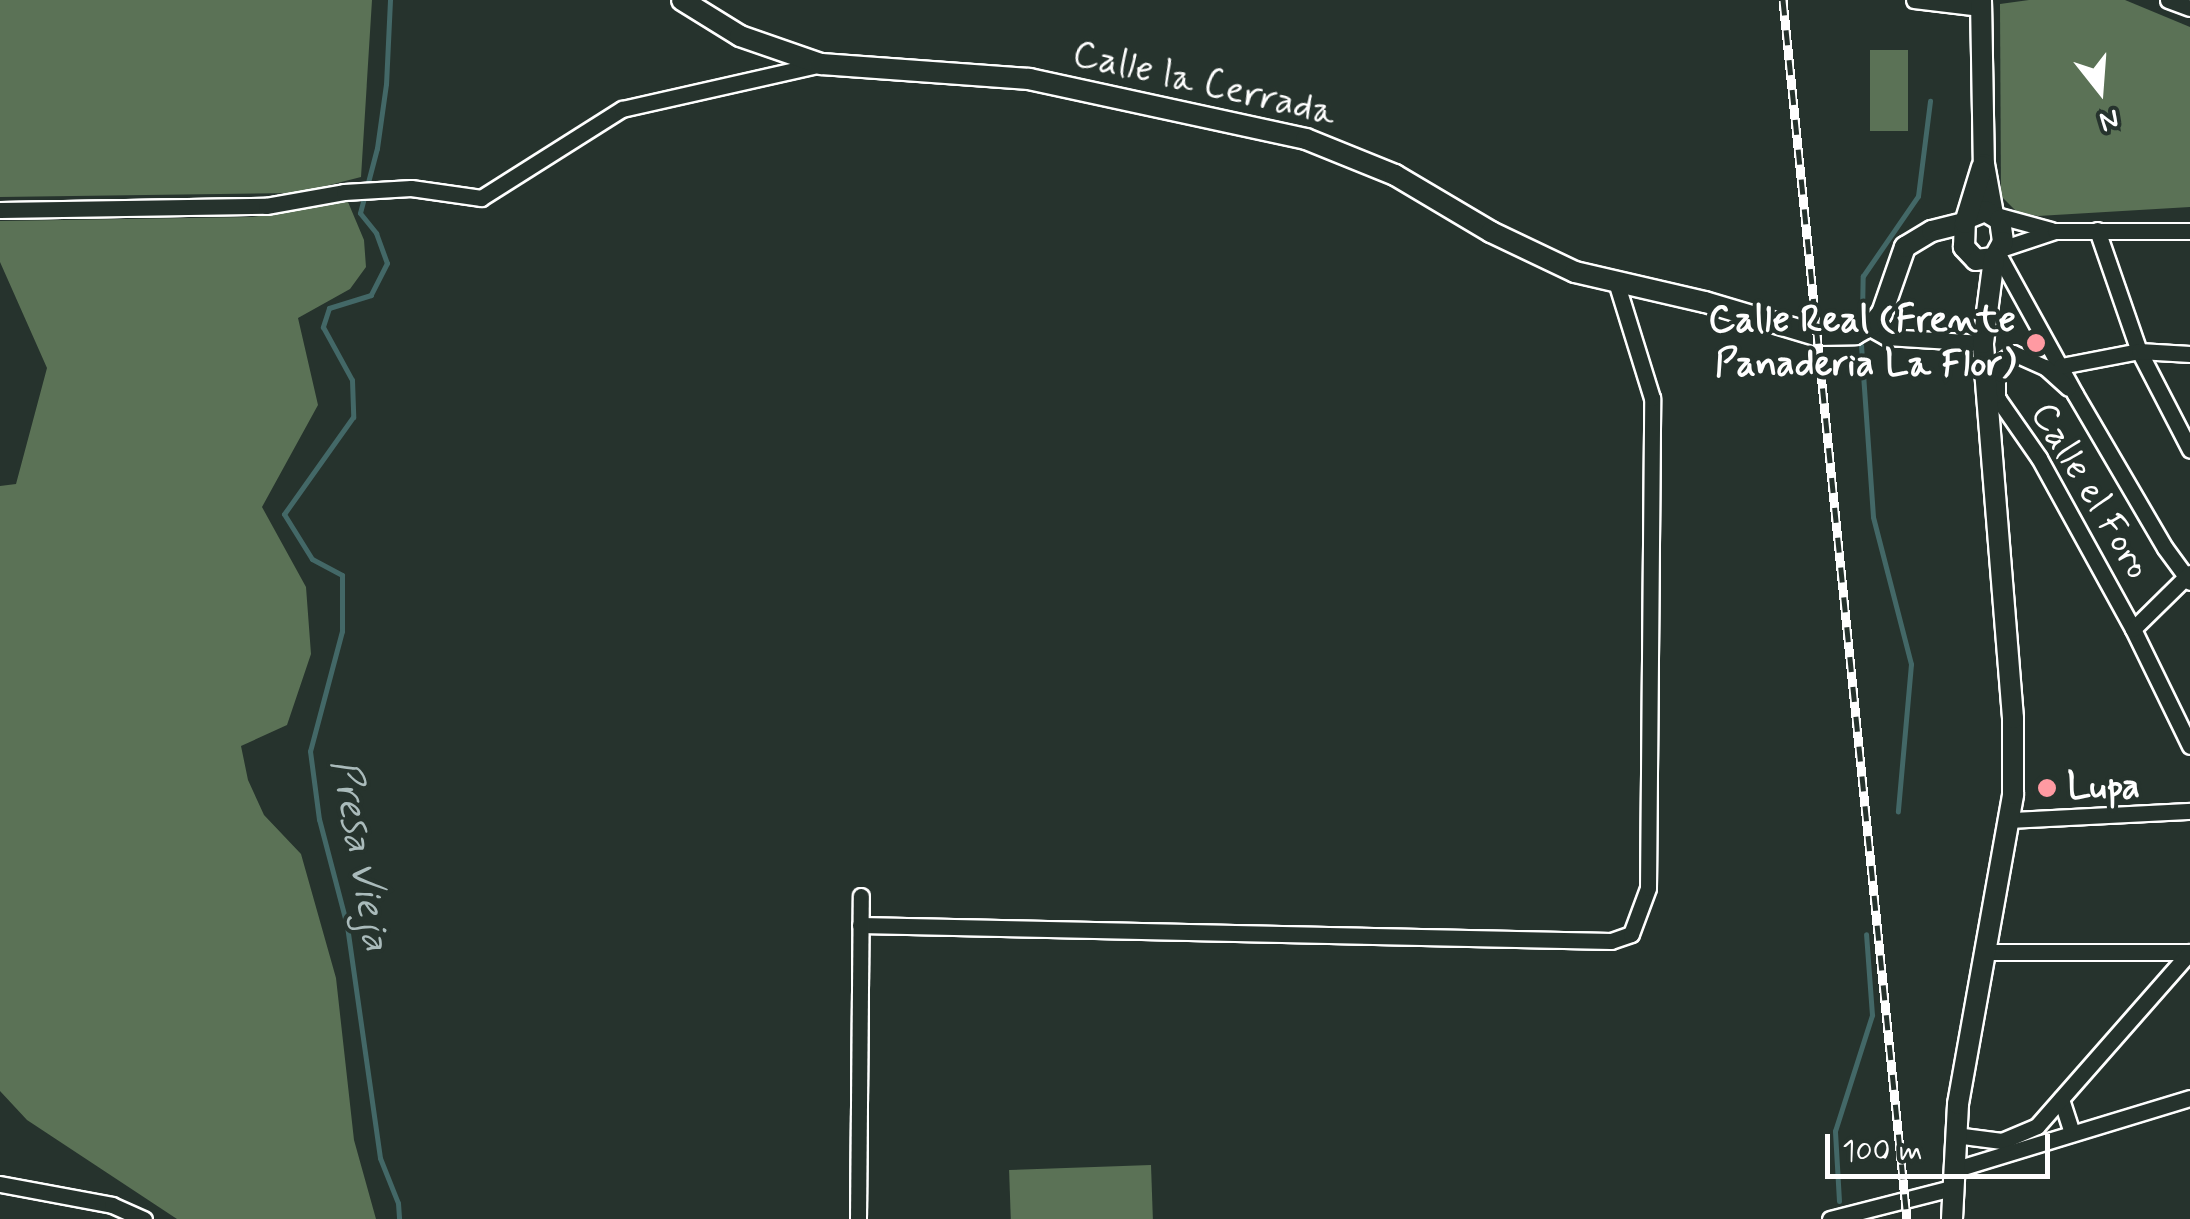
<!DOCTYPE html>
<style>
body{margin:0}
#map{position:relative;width:2190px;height:1219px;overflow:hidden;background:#26332d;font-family:Mynerve,sans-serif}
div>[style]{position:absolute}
.green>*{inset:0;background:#5b7256;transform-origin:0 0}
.stream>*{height:5px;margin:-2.5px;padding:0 2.5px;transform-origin:2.5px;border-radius:2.5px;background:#436867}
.roads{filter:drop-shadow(2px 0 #fff) drop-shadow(-2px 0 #fff) drop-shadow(0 2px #fff) drop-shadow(0 -2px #fff)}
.street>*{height:15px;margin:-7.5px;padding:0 7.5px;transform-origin:7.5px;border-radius:7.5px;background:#26332d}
.secondary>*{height:20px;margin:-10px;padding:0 10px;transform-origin:10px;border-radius:10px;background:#26332d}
.rail>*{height:9px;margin-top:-4.5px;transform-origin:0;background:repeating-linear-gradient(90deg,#26332d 0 15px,#fff 0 30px);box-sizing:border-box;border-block:2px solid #fff}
.dots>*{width:28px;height:28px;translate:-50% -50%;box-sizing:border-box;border:5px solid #26332d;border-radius:50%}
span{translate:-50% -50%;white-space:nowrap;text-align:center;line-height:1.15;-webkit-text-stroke:8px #26332d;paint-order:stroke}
.street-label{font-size:38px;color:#fff}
.poi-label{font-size:38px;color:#fff;font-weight:700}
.right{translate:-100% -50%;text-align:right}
.left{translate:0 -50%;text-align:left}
.water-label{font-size:40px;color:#abb;font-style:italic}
.north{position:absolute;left:2050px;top:40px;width:100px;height:100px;-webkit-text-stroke:8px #26332d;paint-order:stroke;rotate:163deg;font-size:28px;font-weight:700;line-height:40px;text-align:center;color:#fff}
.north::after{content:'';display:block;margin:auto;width:35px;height:45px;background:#fff;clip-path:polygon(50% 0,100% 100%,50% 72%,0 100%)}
.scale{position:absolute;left:1825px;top:1134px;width:225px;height:45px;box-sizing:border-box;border:5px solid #fff;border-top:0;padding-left:12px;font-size:30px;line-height:35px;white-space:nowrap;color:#fff;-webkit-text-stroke:8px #26332d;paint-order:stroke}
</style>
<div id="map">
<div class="green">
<div style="clip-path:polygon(0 0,372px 0,361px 177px,298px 193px,0 197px)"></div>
<div style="clip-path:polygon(2029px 0,2125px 0,2190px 27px,2190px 207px,2038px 216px,2017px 212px,2001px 196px,2000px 4px)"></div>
<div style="left:1870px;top:50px;width:38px;height:81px"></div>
<div style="clip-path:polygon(348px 202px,364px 240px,366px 267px,350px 289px,298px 318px,318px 405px,262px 507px,306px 587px,311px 654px,287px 725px,241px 746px,248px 780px,264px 815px,301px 854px,336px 978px,354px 1140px,376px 1219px,177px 1219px,27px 1120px,0 1091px,0 486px,16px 484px,47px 368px,0 262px,0 221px,252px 217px)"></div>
<div style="left:1151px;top:1165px;width:54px;height:142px;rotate:88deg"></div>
</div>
<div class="stream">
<div style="left:390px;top:0;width:84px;rotate:92.7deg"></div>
<div style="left:386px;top:84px;width:65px;rotate:98deg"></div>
<div style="left:377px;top:148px;width:67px;rotate:104.7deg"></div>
<div style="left:360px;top:213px;width:26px;rotate:51deg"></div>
<div style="left:376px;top:233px;width:32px;rotate:70deg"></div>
<div style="left:387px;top:263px;width:36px;rotate:117deg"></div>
<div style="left:371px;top:295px;width:44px;rotate:162.8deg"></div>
<div style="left:329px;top:308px;width:20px;rotate:108deg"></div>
<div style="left:323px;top:327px;width:60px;rotate:61.3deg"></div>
<div style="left:352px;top:380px;width:37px;rotate:88deg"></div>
<div style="left:353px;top:417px;width:119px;rotate:125.4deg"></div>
<div style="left:284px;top:514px;width:53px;rotate:58.1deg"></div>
<div style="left:312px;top:559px;width:34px;rotate:28deg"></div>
<div style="left:342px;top:575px;width:56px;rotate:90deg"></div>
<div style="left:342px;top:631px;width:124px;rotate:104.9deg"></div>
<div style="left:310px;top:751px;width:69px;rotate:82.5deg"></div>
<div style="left:319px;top:819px;width:111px;rotate:75.3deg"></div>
<div style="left:347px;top:926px;width:234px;rotate:81.9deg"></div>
<div style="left:380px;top:1158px;width:48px;rotate:68.2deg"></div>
<div style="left:398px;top:1203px;width:16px;rotate:86deg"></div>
<div style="left:1862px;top:315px;width:39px;rotate:-89deg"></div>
<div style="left:1863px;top:276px;width:97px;rotate:-55.5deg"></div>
<div style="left:1918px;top:196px;width:96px;rotate:-82.8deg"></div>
<div style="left:1861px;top:345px;width:172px;rotate:86deg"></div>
<div style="left:1873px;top:517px;width:152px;rotate:75.5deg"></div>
<div style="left:1911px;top:664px;width:148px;rotate:95.1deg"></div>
<div style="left:1839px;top:1201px;width:70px;rotate:-93.3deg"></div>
<div style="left:1835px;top:1131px;width:122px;rotate:-72.3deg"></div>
<div style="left:1872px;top:1015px;width:81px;rotate:-94.2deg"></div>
</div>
<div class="roads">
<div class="street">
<div style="left:1914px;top:0;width:67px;rotate:6.8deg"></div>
<div style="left:2168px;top:0;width:23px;rotate:20deg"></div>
<div style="left:0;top:210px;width:266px;rotate:-0.9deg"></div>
<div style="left:266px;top:206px;width:79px;rotate:-10.2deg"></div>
<div style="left:344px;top:192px;width:67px;rotate:-3.4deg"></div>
<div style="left:411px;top:188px;width:71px;rotate:8.1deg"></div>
<div style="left:481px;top:198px;width:167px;rotate:-32.3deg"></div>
<div style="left:622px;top:109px;width:204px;rotate:-12.7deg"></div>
<div style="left:1996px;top:215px;width:57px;rotate:15.3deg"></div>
<div style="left:2097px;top:230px;width:128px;rotate:70.9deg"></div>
<div style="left:2139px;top:351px;width:111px;rotate:62.7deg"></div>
<div style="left:2001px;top:249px;width:57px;rotate:-18.4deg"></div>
<div style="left:2055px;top:231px;width:135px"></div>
<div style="left:1998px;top:254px;width:160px;rotate:61.2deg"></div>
<div style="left:2075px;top:394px;width:178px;rotate:59.7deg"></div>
<div style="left:2165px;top:548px;width:42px;rotate:53.7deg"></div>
<div style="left:1868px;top:327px;width:21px;rotate:29deg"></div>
<div style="left:1886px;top:337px;width:97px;rotate:3.5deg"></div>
<div style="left:2061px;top:366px;width:79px;rotate:-10.9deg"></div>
<div style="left:2139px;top:351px;width:51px;rotate:3.4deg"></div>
<div style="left:1985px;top:390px;width:16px;rotate:35deg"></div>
<div style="left:1998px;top:399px;width:72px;rotate:55.2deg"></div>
<div style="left:2039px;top:458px;width:195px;rotate:61.2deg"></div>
<div style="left:2133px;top:629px;width:130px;rotate:64deg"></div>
<div style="left:1997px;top:395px;width:30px;rotate:-90deg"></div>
<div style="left:1997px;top:365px;width:20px;rotate:-37deg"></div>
<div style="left:2013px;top:353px;width:35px;rotate:24deg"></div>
<div style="left:2045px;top:367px;width:31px;rotate:42deg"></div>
<div style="left:2133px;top:629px;width:80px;rotate:-44.5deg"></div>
<div style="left:2011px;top:820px;width:179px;rotate:-2.9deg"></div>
<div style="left:860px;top:925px;width:751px;rotate:1.22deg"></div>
<div style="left:1611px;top:941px;width:21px;rotate:-19deg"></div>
<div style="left:1631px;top:934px;width:49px;rotate:-69.7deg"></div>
<div style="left:1648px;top:888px;width:490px;rotate:-89.5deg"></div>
<div style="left:1652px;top:398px;width:121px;rotate:-107.2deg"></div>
<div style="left:1985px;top:952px;width:205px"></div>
<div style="left:2061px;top:1099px;width:36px;rotate:72deg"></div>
<div style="left:1955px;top:1135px;width:47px;rotate:7.3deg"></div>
<div style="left:2002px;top:1141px;width:38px;rotate:-23deg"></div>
<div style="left:2037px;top:1126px;width:232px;rotate:-48.7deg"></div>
<div style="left:1953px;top:1170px;width:248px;rotate:-16.9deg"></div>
<div style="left:0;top:1184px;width:114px;rotate:10.6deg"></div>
<div style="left:112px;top:1205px;width:35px;rotate:24deg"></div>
<div style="left:858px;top:1219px;width:323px;rotate:-89.5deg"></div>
<div style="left:1830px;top:1219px;width:126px;rotate:-14.3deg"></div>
</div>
<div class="secondary">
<div style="left:682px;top:0;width:68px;rotate:31.8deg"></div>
<div style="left:740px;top:36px;width:86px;rotate:19.1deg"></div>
<div style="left:821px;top:64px;width:209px;rotate:4.1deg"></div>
<div style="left:1029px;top:79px;width:283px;rotate:12.2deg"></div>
<div style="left:1306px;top:139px;width:96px;rotate:22deg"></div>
<div style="left:1395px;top:175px;width:112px;rotate:30.7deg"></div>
<div style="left:1491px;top:232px;width:93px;rotate:25.5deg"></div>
<div style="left:1575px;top:272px;width:133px;rotate:13deg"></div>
<div style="left:1705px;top:302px;width:116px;rotate:16.6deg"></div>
<div style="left:1816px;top:335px;width:39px;rotate:-1deg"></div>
<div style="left:1855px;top:334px;width:21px;rotate:-29deg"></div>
<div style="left:1873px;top:324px;width:14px;rotate:-51deg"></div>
<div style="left:1882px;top:313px;width:70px;rotate:-70.8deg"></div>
<div style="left:1905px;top:247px;width:31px;rotate:-31deg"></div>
<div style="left:1932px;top:231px;width:34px;rotate:-14deg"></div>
<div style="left:1981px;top:0;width:164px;rotate:89deg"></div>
<div style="left:1984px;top:164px;width:51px;rotate:79.8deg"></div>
<div style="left:1968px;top:218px;width:18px;rotate:-22deg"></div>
<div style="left:1985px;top:211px;width:17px;rotate:31deg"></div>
<div style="left:2000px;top:220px;width:22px;rotate:82deg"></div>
<div style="left:2003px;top:242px;width:18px;rotate:119deg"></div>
<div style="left:1994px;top:258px;width:18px;rotate:174deg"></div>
<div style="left:1976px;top:260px;width:18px;rotate:-133deg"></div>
<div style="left:1964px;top:247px;width:24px;rotate:-88deg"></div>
<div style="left:1965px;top:223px;width:59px;rotate:-73.1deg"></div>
<div style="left:1952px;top:1219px;width:115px;rotate:-87deg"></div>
<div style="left:1958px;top:1104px;width:315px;rotate:-79.9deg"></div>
<div style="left:2013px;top:794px;width:76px;rotate:-90deg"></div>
<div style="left:2013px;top:718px;width:376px;rotate:-94.6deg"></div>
<div style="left:1983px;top:343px;width:86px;rotate:-82.6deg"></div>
</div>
</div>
<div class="rail">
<div style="left:1783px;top:0;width:1225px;rotate:84.19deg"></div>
</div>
<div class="dots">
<div style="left:2036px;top:343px;background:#ff9aa2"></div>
<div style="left:2047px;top:788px;background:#ff9aa2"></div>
</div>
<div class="street-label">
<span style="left:1204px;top:84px;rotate:13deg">Calle la Cerrada</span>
<span style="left:2090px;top:491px;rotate:59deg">Calle el Foro</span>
</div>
<div class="poi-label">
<span class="right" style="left:2016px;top:343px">Calle Real (Frente<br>Panaderia La Flor)</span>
<span class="left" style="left:2067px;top:788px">Lupa</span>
</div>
<div class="water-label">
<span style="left:360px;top:855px;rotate:80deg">Presa Vieja</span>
</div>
<div class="north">N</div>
<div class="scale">100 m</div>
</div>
